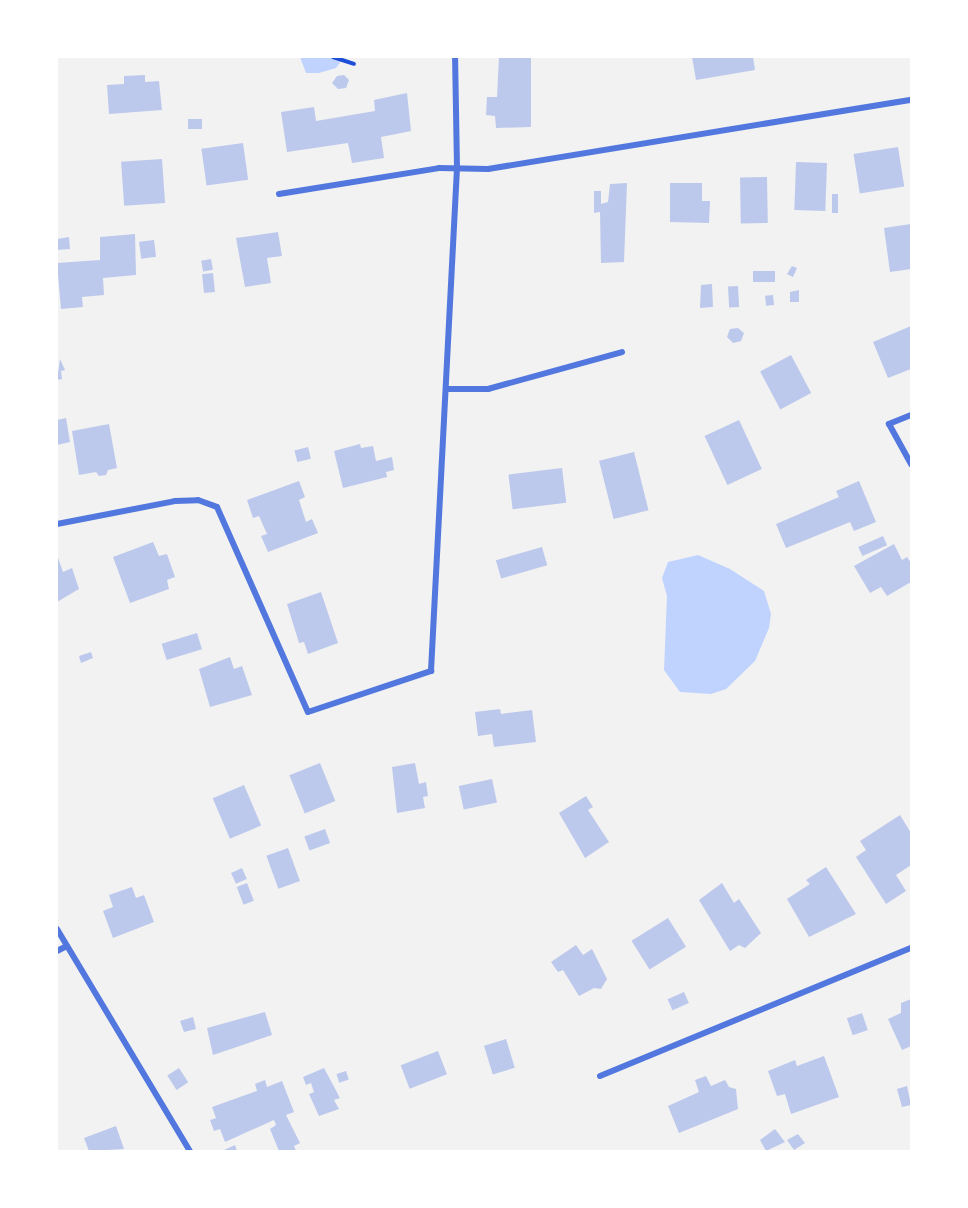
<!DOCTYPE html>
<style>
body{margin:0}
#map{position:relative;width:968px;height:1208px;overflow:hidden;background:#f2f2f2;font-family:"Titillium Web",sans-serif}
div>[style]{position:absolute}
.water>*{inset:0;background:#bfd3fe}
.building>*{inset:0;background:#bdc9ec;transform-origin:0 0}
.path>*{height:4px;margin:-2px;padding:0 2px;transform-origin:2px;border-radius:2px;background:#1d4ed8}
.minor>*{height:6px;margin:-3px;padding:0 3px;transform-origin:3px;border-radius:3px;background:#5277de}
span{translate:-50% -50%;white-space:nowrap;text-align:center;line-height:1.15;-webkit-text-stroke:6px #fff;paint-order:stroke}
.frame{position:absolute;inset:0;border:58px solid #fff;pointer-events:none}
</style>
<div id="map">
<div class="water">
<div style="clip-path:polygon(300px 57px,344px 57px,336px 68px,319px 73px,306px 73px)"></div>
<div style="clip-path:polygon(698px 555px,730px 569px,764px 591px,771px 614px,769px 628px,755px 661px,726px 689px,711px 694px,680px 692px,664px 670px,667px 596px,662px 578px,668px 562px)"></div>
</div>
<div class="building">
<div style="clip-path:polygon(499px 57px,531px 57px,531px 127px,496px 128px,495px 116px,486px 115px,487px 97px,497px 97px)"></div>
<div style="clip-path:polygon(692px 57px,753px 57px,755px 70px,696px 80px)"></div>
<div style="clip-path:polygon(145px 75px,145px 82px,159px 81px,162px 110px,109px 114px,107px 85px,124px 84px,124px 76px)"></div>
<div style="clip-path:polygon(344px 75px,349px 80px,346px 88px,338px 89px,332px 83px,337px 76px)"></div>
<div style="clip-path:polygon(407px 93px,411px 131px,381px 137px,384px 158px,352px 163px,348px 143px,287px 152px,281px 112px,314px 107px,316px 121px,375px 111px,374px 100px)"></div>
<div style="left:202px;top:119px;width:10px;height:14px;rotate:90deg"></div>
<div style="left:243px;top:143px;width:37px;height:42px;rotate:82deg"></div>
<div style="left:898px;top:147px;width:40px;height:45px;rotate:81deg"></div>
<div style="left:162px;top:159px;width:44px;height:41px;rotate:86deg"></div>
<div style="left:827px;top:163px;width:48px;height:31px;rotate:92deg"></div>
<div style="left:767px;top:177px;width:46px;height:27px;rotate:89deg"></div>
<div style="clip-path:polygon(627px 183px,624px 262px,601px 263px,600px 212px,594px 213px,594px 191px,601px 191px,601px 204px,608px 202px,610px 184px)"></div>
<div style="clip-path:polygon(670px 183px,702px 183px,702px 201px,710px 201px,709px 223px,670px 222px)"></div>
<div style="left:832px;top:194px;width:6px;height:19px"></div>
<div style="clip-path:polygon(911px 224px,911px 269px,890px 272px,884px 228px)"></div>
<div style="clip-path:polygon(278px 232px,282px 256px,267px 258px,271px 283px,245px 287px,236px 238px)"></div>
<div style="clip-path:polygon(135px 234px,136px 275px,103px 278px,104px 295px,82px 297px,83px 307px,61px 309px,57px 263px,100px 260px,100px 237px)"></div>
<div style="clip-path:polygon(69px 237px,70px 249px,57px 250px,57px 239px)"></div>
<div style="left:154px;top:240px;width:17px;height:15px;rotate:83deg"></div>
<div style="left:211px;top:259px;width:11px;height:10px;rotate:80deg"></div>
<div style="clip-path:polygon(792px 266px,797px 268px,793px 277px,787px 274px)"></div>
<div style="left:753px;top:271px;width:22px;height:11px"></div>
<div style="left:213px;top:273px;width:19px;height:11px;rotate:84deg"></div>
<div style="clip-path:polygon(712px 284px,713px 307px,700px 308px,701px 285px)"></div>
<div style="left:738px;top:286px;width:21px;height:10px;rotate:87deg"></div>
<div style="clip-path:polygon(799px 290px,799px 302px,790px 302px,790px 292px)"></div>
<div style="left:773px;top:295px;width:10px;height:8px;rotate:84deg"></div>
<div style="clip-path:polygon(911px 326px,911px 369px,888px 378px,873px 342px)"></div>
<div style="clip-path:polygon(738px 328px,744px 333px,741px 341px,733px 343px,727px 337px,730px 329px)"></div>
<div style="left:791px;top:355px;width:43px;height:35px;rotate:62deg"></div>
<div style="clip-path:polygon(60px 359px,65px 370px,61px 371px,62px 379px,57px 380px)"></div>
<div style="clip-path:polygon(66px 418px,70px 442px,57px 445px,57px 420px)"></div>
<div style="left:739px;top:420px;width:54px;height:38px;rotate:65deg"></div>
<div style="clip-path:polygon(109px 424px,117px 468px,108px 470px,106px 475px,99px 476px,96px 472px,79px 475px,72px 431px)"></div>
<div style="clip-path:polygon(360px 444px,361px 448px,373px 446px,376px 461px,392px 457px,394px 470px,386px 472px,387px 477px,343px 488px,334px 451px)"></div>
<div style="left:308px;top:447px;width:12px;height:14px;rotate:76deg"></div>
<div style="left:634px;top:452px;width:60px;height:36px;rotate:76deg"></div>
<div style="left:562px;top:468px;width:35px;height:54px;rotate:83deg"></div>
<div style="clip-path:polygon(299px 481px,305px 497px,299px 500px,306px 522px,312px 519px,318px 533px,268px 552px,261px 536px,267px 534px,259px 516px,253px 518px,247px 500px)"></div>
<div style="clip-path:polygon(859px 481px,876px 522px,854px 531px,850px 522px,786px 548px,776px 524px,839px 497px,836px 491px)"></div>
<div style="left:883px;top:536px;width:10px;height:27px;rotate:66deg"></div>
<div style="clip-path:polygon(153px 542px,159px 556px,167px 554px,175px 577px,167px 580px,169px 589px,130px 603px,113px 557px)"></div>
<div style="clip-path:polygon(894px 544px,902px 560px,907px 557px,911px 563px,911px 582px,887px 596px,881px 587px,870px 593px,854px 566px)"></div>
<div style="left:542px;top:547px;width:19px;height:48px;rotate:74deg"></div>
<div style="clip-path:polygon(57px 555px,63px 572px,72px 568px,79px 589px,57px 602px)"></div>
<div style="clip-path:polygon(321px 592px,338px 643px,308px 654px,304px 642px,299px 643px,287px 604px)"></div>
<div style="left:197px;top:633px;width:17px;height:37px;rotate:73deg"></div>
<div style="clip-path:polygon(91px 652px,93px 658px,81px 663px,79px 656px)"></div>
<div style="clip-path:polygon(230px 657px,234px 669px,242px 666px,252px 695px,210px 707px,199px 669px)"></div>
<div style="clip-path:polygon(500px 709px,501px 714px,532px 710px,536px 742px,494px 747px,492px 734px,478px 736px,475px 712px)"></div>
<div style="left:320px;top:763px;width:41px;height:33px;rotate:68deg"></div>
<div style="clip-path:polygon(415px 763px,419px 784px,426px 782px,428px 796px,423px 797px,425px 808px,397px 813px,392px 767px)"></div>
<div style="left:492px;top:779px;width:24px;height:34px;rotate:78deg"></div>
<div style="left:244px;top:785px;width:44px;height:34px;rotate:67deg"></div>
<div style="clip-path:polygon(586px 796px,593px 807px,588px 810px,609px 842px,585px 858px,559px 813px)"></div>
<div style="clip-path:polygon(900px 815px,911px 833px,911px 865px,896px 875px,906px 891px,886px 904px,856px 857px,866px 850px,860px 841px)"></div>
<div style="left:325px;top:829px;width:15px;height:22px;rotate:70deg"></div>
<div style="left:288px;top:848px;width:35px;height:23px;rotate:70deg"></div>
<div style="clip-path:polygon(826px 867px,856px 914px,809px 937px,787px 899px,810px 884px,806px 880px)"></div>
<div style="left:242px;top:868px;width:12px;height:12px;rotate:66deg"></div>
<div style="left:247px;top:883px;width:19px;height:11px;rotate:69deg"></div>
<div style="clip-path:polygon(722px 883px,734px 903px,739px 899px,761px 933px,745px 948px,739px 945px,730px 951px,699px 900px)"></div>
<div style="clip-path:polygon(132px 887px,136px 898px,144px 895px,154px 922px,113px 938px,103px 911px,113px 907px,109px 895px)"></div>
<div style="left:668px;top:918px;width:34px;height:43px;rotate:58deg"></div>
<div style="clip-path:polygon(576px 945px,583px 955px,592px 949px,607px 979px,601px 989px,594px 988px,579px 996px,563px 970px,558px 972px,551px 962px)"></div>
<div style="left:684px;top:992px;width:12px;height:18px;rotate:66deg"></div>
<div style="clip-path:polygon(911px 999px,911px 1046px,902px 1050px,888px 1019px,901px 1013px,901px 1003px)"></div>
<div style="clip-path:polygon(265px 1012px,272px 1035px,213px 1055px,207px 1028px)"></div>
<div style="left:862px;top:1013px;width:18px;height:16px;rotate:71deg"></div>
<div style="clip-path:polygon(193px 1017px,196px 1029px,184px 1032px,180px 1021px)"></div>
<div style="left:506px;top:1039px;width:30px;height:23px;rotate:73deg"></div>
<div style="left:438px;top:1051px;width:25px;height:40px;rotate:69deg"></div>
<div style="clip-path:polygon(824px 1056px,839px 1097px,791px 1114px,785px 1094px,777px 1096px,768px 1071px,795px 1060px,797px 1066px)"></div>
<div style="left:179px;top:1068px;width:17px;height:14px;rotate:57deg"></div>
<div style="clip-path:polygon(324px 1068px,340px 1098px,334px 1100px,339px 1109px,319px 1116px,309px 1094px,314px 1092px,311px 1083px,306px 1085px,303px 1077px)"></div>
<div style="left:346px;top:1071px;width:9px;height:10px;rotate:72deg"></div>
<div style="clip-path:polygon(706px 1076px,711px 1086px,725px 1080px,729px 1087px,736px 1089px,738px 1109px,679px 1133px,668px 1106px,699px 1092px,695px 1080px)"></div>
<div style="clip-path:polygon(265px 1080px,267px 1087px,282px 1081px,294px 1112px,286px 1115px,300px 1143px,294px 1146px,296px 1151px,279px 1151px,270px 1129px,276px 1125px,274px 1120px,225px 1142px,220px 1129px,214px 1131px,210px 1120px,216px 1118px,212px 1107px,257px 1091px,255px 1084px)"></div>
<div style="clip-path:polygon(907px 1086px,911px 1105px,902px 1107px,897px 1089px)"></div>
<div style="clip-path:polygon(116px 1126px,124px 1149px,89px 1151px,84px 1138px)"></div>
<div style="clip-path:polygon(775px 1129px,785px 1142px,766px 1151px,760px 1140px)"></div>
<div style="clip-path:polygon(798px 1134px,805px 1143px,794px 1150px,787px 1140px)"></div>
<div style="clip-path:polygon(235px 1145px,237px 1151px,222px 1151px)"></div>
</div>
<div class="path">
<div style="left:333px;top:57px;width:22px;rotate:18deg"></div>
</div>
<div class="minor">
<div style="left:279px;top:194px;width:162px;rotate:-9.2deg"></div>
<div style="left:439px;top:168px;width:49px;rotate:1.2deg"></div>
<div style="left:488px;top:169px;width:429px;rotate:-9.3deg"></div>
<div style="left:448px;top:389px;width:40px"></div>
<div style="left:488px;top:389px;width:139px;rotate:-15.4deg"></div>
<div style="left:911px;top:415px;width:24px;rotate:158deg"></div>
<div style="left:889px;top:424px;width:46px;rotate:61.2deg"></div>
<div style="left:57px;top:524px;width:120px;rotate:-11deg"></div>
<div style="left:175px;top:501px;width:23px;rotate:-2deg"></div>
<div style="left:198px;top:500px;width:20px;rotate:20deg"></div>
<div style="left:217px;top:507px;width:224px;rotate:66.1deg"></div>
<div style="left:308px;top:712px;width:130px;rotate:-18.4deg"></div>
<div style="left:431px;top:671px;width:504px;rotate:-87.04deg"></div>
<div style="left:457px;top:168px;width:111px;rotate:-91deg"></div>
<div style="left:57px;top:929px;width:259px;rotate:59.1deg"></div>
<div style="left:57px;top:951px;width:11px;rotate:-27deg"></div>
<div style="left:600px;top:1076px;width:336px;rotate:-22.4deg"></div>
</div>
<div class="frame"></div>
</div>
